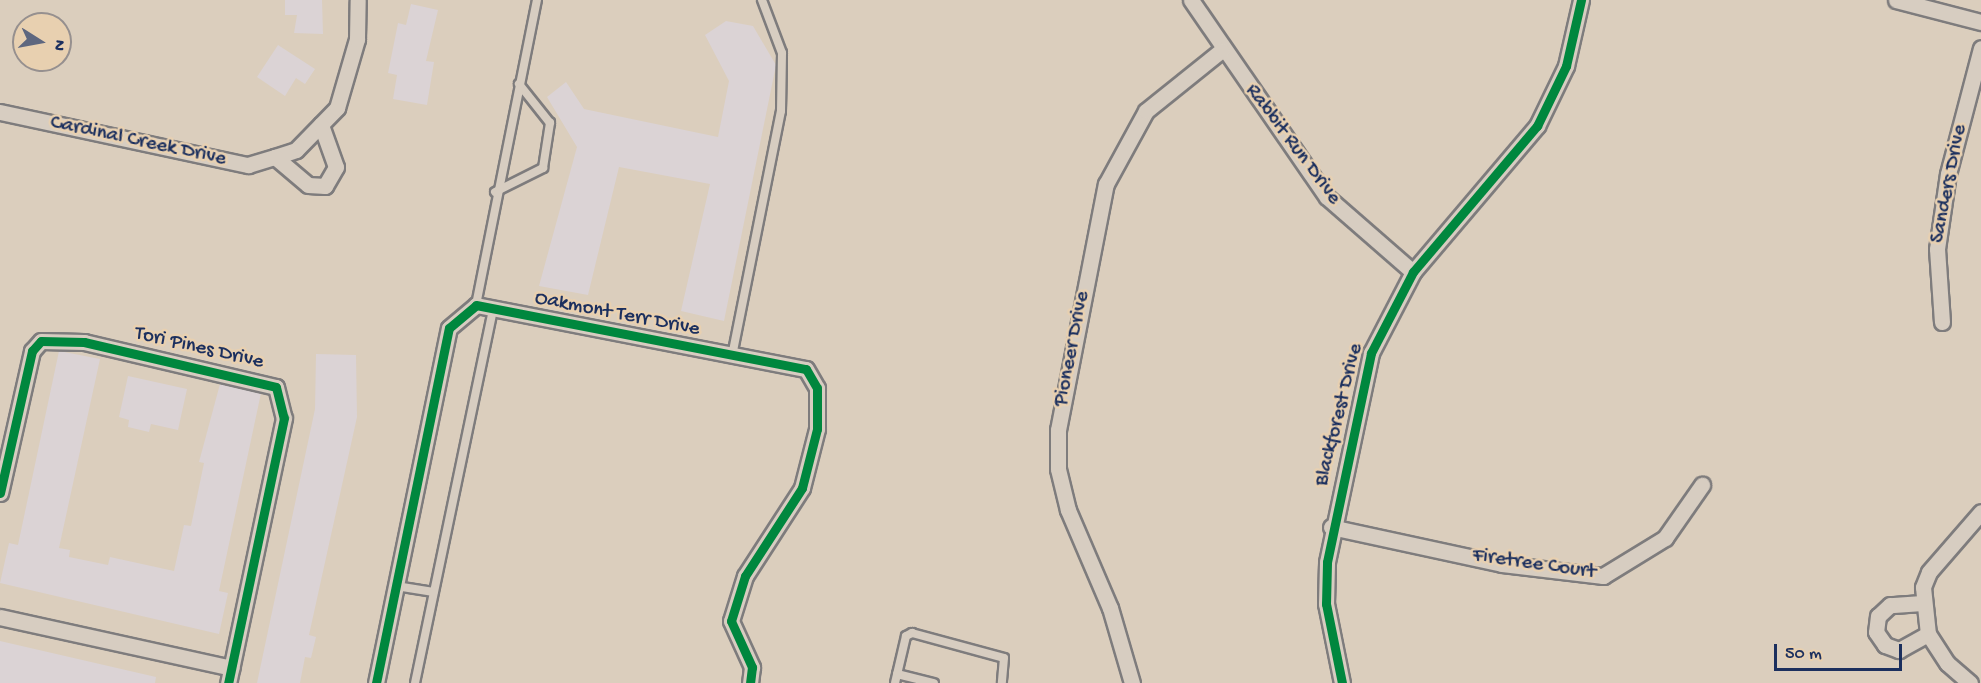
<!DOCTYPE html>
<style>
body{margin:0}
#map{position:relative;width:1981px;height:683px;overflow:hidden;background:#dbcebd;font-family:"Gochi Hand",sans-serif}
div>[style]{position:absolute}
.building>*{inset:0;background:#dbd3d5}
.roads{filter:drop-shadow(2px 0 #7e7c7d) drop-shadow(-2px 0 #7e7c7d) drop-shadow(0 2px #7e7c7d) drop-shadow(0 -2px #7e7c7d)}
.lane>*{height:8px;margin:-4px;padding:0 4px;transform-origin:4px;border-radius:4px;background:#d7cdc1}
.street>*{height:15px;margin:-7.5px;padding:0 7.5px;transform-origin:7.5px;border-radius:7.5px;background:#d7cdc1}
.cycleway>*{height:9px;margin:-4.5px;padding:0 4.5px;transform-origin:4.5px;border-radius:4.5px;background:#00873e}
span{translate:-50% -50%;white-space:nowrap;text-align:center;line-height:1.15;-webkit-text-stroke:5px #e8d0b0;paint-order:stroke}
.street-label{font-size:21px;color:#1b2f5e}
.north{position:absolute;left:12px;top:12px;width:60px;height:60px;box-sizing:border-box;background:#e8d0b0;border:2px solid #96908f;border-radius:50%;rotate:101deg;font-size:16px;font-weight:700;line-height:24px;text-align:center;color:#1b2f5e}
.north::after{content:'';display:block;margin:auto;width:21px;height:27px;background:#5e677f;clip-path:polygon(50% 0,100% 100%,50% 72%,0 100%)}
.scale{position:absolute;left:1774px;top:644px;width:128px;height:27px;box-sizing:border-box;border:3px solid #1b2f5e;border-top:0;padding-left:8px;font-size:18px;line-height:21px;white-space:nowrap;color:#1b2f5e;-webkit-text-stroke:4px #e8d0b0;paint-order:stroke}
</style>
<div id="map">
<div class="building">
<div style="clip-path:polygon(285px 0,322px 0,323px 34px,294px 33px,297px 15px,285px 15px)"></div>
<div style="clip-path:polygon(411px 4px,438px 10px,426px 61px,434px 62px,427px 105px,393px 99px,397px 75px,388px 73px,398px 23px,406px 25px)"></div>
<div style="clip-path:polygon(726px 21px,753px 26px,776px 65px,724px 321px,681px 311px,710px 184px,619px 167px,588px 295px,539px 286px,577px 147px,547px 97px,566px 82px,584px 109px,718px 137px,729px 81px,705px 35px)"></div>
<div style="clip-path:polygon(278px 45px,315px 69px,305px 84px,296px 78px,285px 96px,257px 77px)"></div>
<div style="clip-path:polygon(59px 351px,100px 359px,59px 548px,70px 550px,69px 557px,108px 565px,110px 557px,174px 571px,184px 525px,191px 526px,204px 463px,199px 462px,220px 384px,261px 393px,219px 591px,228px 593px,219px 634px,0 583px,9px 543px,18px 545px)"></div>
<div style="clip-path:polygon(316px 354px,356px 355px,357px 417px,309px 635px,316px 637px,311px 658px,305px 657px,300px 683px,257px 683px,315px 409px)"></div>
<div style="clip-path:polygon(128px 376px,187px 389px,178px 430px,151px 424px,149px 432px,128px 427px,129px 420px,119px 417px)"></div>
<div style="clip-path:polygon(0 641px,156px 677px,155px 683px,0 683px)"></div>
</div>
<div class="roads">
<div class="lane">
<div style="left:495px;top:192px;width:54px;rotate:-26.6deg"></div>
<div style="left:543px;top:168px;width:46px;rotate:-81.2deg"></div>
<div style="left:550px;top:123px;width:50px;rotate:-128.5deg"></div>
<div style="left:476px;top:305px;width:311px;rotate:-78.7deg"></div>
<div style="left:732px;top:356px;width:250px;rotate:-78.7deg"></div>
<div style="left:781px;top:111px;width:58px;rotate:-89deg"></div>
<div style="left:782px;top:53px;width:57px;rotate:-110.7deg"></div>
<div style="left:396px;top:586px;width:38px;rotate:9deg"></div>
<div style="left:897px;top:674px;width:38px;rotate:14deg"></div>
<div style="left:415px;top:683px;width:382px;rotate:-78.2deg"></div>
<div style="left:895px;top:683px;width:48px;rotate:-76.8deg"></div>
<div style="left:906px;top:636px;width:7px;rotate:-27deg"></div>
<div style="left:912px;top:633px;width:95px;rotate:15.2deg"></div>
<div style="left:1004px;top:658px;width:25px;rotate:95deg"></div>
</div>
<div class="street">
<div style="left:1191px;top:0;width:239px;rotate:55.4deg"></div>
<div style="left:1327px;top:197px;width:114px;rotate:41.1deg"></div>
<div style="left:1896px;top:0;width:88px;rotate:14.5deg"></div>
<div style="left:0;top:112px;width:254px;rotate:12.1deg"></div>
<div style="left:248px;top:165px;width:28px;rotate:-17deg"></div>
<div style="left:275px;top:157px;width:22px;rotate:-18deg"></div>
<div style="left:296px;top:150px;width:59px;rotate:-45.7deg"></div>
<div style="left:337px;top:108px;width:72px;rotate:-73.8deg"></div>
<div style="left:357px;top:39px;width:39px;rotate:-89deg"></div>
<div style="left:275px;top:157px;width:43px;rotate:40.3deg"></div>
<div style="left:308px;top:185px;width:17px;rotate:3deg"></div>
<div style="left:325px;top:186px;width:22px;rotate:-60deg"></div>
<div style="left:336px;top:167px;width:45px;rotate:-109.7deg"></div>
<div style="left:1942px;top:322px;width:73px;rotate:-93.9deg"></div>
<div style="left:1937px;top:249px;width:76px;rotate:-81.7deg"></div>
<div style="left:1948px;top:174px;width:130px;rotate:-75.3deg"></div>
<div style="left:0;top:493px;width:146px;rotate:-77.3deg"></div>
<div style="left:32px;top:351px;width:13px;rotate:-48deg"></div>
<div style="left:41px;top:341px;width:43px;rotate:1.3deg"></div>
<div style="left:84px;top:342px;width:197px;rotate:13.2deg"></div>
<div style="left:276px;top:387px;width:32px;rotate:76deg"></div>
<div style="left:284px;top:418px;width:271px;rotate:101.9deg"></div>
<div style="left:1331px;top:527px;width:175px;rotate:12.2deg"></div>
<div style="left:1502px;top:564px;width:102px;rotate:6.8deg"></div>
<div style="left:1603px;top:576px;width:73px;rotate:-31.5deg"></div>
<div style="left:1665px;top:538px;width:65px;rotate:-55.1deg"></div>
<div style="left:1922px;top:603px;width:32px;rotate:176deg"></div>
<div style="left:1890px;top:605px;width:16px;rotate:137deg"></div>
<div style="left:1878px;top:616px;width:16px;rotate:97deg"></div>
<div style="left:1876px;top:632px;width:16px;rotate:55deg"></div>
<div style="left:1885px;top:645px;width:15px;rotate:20deg"></div>
<div style="left:1899px;top:650px;width:33px;rotate:-29deg"></div>
<div style="left:0;top:617px;width:237px;rotate:12.4deg"></div>
<div style="left:376px;top:683px;width:362px;rotate:-78.4deg"></div>
<div style="left:449px;top:328px;width:35px;rotate:-40deg"></div>
<div style="left:476px;top:305px;width:336px;rotate:11deg"></div>
<div style="left:806px;top:369px;width:22px;rotate:60deg"></div>
<div style="left:817px;top:388px;width:41px;rotate:90deg"></div>
<div style="left:817px;top:429px;width:61px;rotate:104.3deg"></div>
<div style="left:802px;top:488px;width:105px;rotate:122.9deg"></div>
<div style="left:745px;top:576px;width:47px;rotate:107.3deg"></div>
<div style="left:731px;top:621px;width:51px;rotate:65.5deg"></div>
<div style="left:752px;top:667px;width:16px;rotate:97deg"></div>
<div style="left:1132px;top:683px;width:78px;rotate:-106.3deg"></div>
<div style="left:1110px;top:608px;width:107px;rotate:-113.2deg"></div>
<div style="left:1068px;top:510px;width:42px;rotate:-103.7deg"></div>
<div style="left:1058px;top:469px;width:39px;rotate:-90deg"></div>
<div style="left:1058px;top:430px;width:251px;rotate:-79deg"></div>
<div style="left:1106px;top:184px;width:83px;rotate:-61.3deg"></div>
<div style="left:1146px;top:111px;width:97px;rotate:-38.8deg"></div>
<div style="left:1342px;top:683px;width:81px;rotate:-101.4deg"></div>
<div style="left:1326px;top:604px;width:42px;rotate:-88.6deg"></div>
<div style="left:1327px;top:562px;width:214px;rotate:-78.1deg"></div>
<div style="left:1371px;top:353px;width:91px;rotate:-62.6deg"></div>
<div style="left:1413px;top:272px;width:192px;rotate:-49.7deg"></div>
<div style="left:1537px;top:126px;width:67px;rotate:-64.2deg"></div>
<div style="left:1566px;top:66px;width:68px;rotate:-77.2deg"></div>
<div style="left:1970px;top:683px;width:30px;rotate:-139deg"></div>
<div style="left:1947px;top:663px;width:35px;rotate:-123deg"></div>
<div style="left:1928px;top:634px;width:47px;rotate:-96.1deg"></div>
<div style="left:1923px;top:587px;width:16px;rotate:-68deg"></div>
<div style="left:1929px;top:572px;width:79px;rotate:-49.1deg"></div>
</div>
</div>
<div class="cycleway">
<div style="left:0;top:493px;width:146px;rotate:-77.3deg"></div>
<div style="left:32px;top:351px;width:13px;rotate:-48deg"></div>
<div style="left:41px;top:341px;width:43px;rotate:1.3deg"></div>
<div style="left:84px;top:342px;width:197px;rotate:13.2deg"></div>
<div style="left:276px;top:387px;width:32px;rotate:76deg"></div>
<div style="left:284px;top:418px;width:271px;rotate:101.9deg"></div>
<div style="left:376px;top:683px;width:362px;rotate:-78.4deg"></div>
<div style="left:449px;top:328px;width:35px;rotate:-40deg"></div>
<div style="left:476px;top:305px;width:336px;rotate:11deg"></div>
<div style="left:806px;top:369px;width:22px;rotate:60deg"></div>
<div style="left:817px;top:388px;width:41px;rotate:90deg"></div>
<div style="left:817px;top:429px;width:61px;rotate:104.3deg"></div>
<div style="left:802px;top:488px;width:105px;rotate:122.9deg"></div>
<div style="left:745px;top:576px;width:47px;rotate:107.3deg"></div>
<div style="left:731px;top:621px;width:51px;rotate:65.5deg"></div>
<div style="left:752px;top:667px;width:16px;rotate:97deg"></div>
<div style="left:1342px;top:683px;width:81px;rotate:-101.4deg"></div>
<div style="left:1326px;top:604px;width:42px;rotate:-88.6deg"></div>
<div style="left:1327px;top:562px;width:214px;rotate:-78.1deg"></div>
<div style="left:1371px;top:353px;width:91px;rotate:-62.6deg"></div>
<div style="left:1413px;top:272px;width:192px;rotate:-49.7deg"></div>
<div style="left:1537px;top:126px;width:67px;rotate:-64.2deg"></div>
<div style="left:1566px;top:66px;width:68px;rotate:-77.2deg"></div>
</div>
<div class="street-label">
<span style="left:138px;top:142px;rotate:12deg">Cardinal Creek Drive</span>
<span style="left:1292px;top:145px;rotate:53deg">Rabbit Run Drive</span>
<span style="left:1950px;top:184px;rotate:-79deg">Sanders Drive</span>
<span style="left:617px;top:315px;rotate:11deg">Oakmont Terr Drive</span>
<span style="left:199px;top:349px;rotate:13deg">Tori Pines Drive</span>
<span style="left:1073px;top:349px;rotate:-79deg">Pioneer Drive</span>
<span style="left:1340px;top:415px;rotate:-76deg">Blackforest Drive</span>
<span style="left:1534px;top:565px;rotate:8deg">Firetree Court</span>
</div>
<div class="north">N</div>
<div class="scale">50 m</div>
</div>
